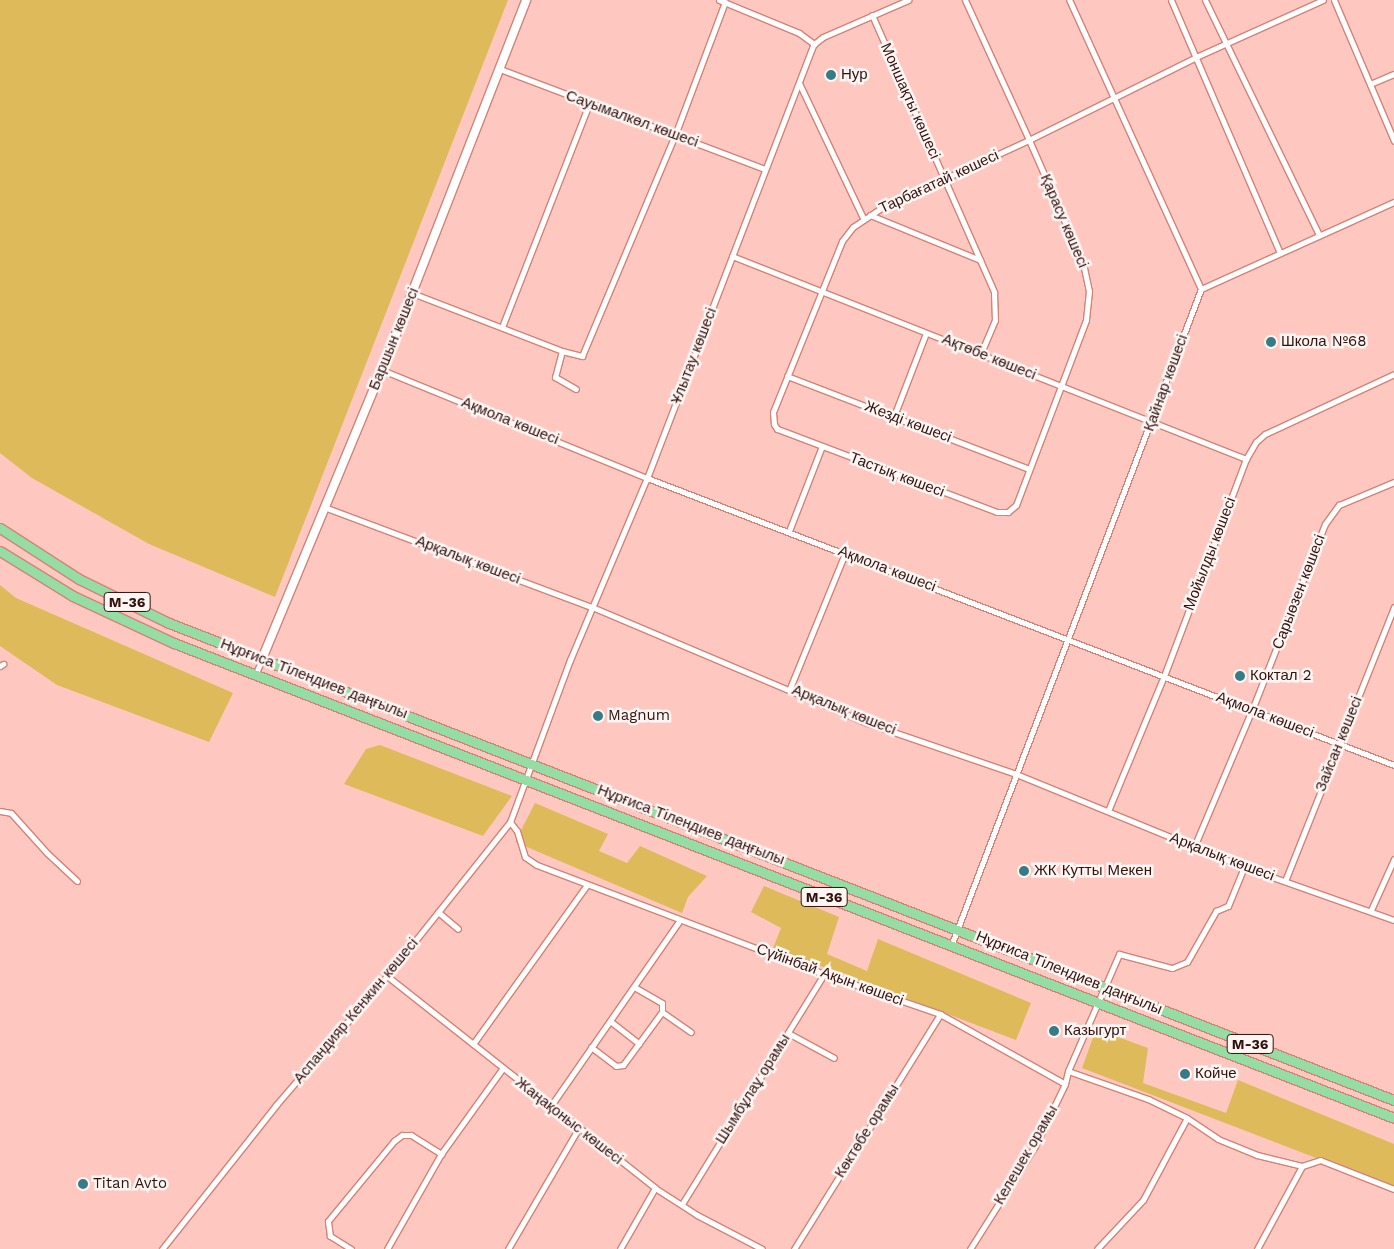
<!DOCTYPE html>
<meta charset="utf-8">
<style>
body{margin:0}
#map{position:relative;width:1394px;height:1249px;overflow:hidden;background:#fec8c0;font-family:"Work Sans",sans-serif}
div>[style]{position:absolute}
.green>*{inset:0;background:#dfba5a}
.roads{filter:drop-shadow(1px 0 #d48276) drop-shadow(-1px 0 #d48276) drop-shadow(0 1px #d48276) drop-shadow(0 -1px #d48276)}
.street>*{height:5px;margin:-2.5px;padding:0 2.5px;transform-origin:2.5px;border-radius:2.5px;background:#fff}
.secondary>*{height:8px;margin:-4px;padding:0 4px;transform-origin:4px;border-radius:4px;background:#fff}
.primary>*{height:9px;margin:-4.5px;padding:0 4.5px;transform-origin:4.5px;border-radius:4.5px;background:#94dea6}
.dots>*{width:14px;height:14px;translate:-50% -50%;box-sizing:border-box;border:2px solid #fff6f4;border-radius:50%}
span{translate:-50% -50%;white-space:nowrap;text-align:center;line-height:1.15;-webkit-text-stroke:5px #fff6f4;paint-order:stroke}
.shield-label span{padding:1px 4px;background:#fff6f4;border:1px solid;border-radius:4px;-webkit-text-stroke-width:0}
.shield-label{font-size:14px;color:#31120e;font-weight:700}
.poi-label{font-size:15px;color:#31120e}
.left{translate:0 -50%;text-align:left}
.street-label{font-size:15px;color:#31120e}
</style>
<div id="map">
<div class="green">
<div style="clip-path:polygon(0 0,508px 0,275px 597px,149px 544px,32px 478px,0 453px)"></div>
<div style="clip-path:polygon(0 585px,16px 598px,233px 693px,209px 742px,57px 685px,0 646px)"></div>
<div style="clip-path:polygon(380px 745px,512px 796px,483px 836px,344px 784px,366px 749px)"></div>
<div style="clip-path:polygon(535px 803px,608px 834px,599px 851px,627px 863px,640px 846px,707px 876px,688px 897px,682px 913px,515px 842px)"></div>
<div style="clip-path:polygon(764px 886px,839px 917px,827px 954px,867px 971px,878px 939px,1031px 1003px,1016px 1040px,773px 948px,781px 928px,751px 912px)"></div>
<div style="clip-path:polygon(1096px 1029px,1148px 1048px,1143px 1083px,1226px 1113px,1238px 1080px,1394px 1144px,1394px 1188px,1082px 1068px)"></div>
</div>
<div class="roads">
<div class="street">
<div style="left:719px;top:0;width:87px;rotate:22.4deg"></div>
<div style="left:799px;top:33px;width:19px;rotate:36deg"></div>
<div style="left:965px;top:0;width:154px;rotate:65.4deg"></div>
<div style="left:1029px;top:140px;width:134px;rotate:66.3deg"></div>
<div style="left:1083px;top:263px;width:29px;rotate:78deg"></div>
<div style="left:1089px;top:291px;width:29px;rotate:96deg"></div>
<div style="left:1086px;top:320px;width:198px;rotate:110.7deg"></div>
<div style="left:1016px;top:505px;width:11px;rotate:139deg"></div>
<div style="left:1008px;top:512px;width:11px;rotate:180deg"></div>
<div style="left:997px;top:512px;width:235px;rotate:-159.3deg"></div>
<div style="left:777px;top:429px;width:6px;rotate:-121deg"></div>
<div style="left:774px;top:424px;width:12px;rotate:-95deg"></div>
<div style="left:773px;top:412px;width:184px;rotate:-68deg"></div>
<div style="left:842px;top:241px;width:18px;rotate:-52deg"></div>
<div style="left:853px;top:227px;width:36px;rotate:-34deg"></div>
<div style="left:883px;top:207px;width:161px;rotate:-24.7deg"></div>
<div style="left:1029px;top:140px;width:186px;rotate:-26.4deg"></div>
<div style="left:1196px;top:57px;width:139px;rotate:-24.2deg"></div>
<div style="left:1171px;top:0;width:275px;rotate:66.7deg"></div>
<div style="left:1205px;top:0;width:261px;rotate:64.1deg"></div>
<div style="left:1334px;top:0;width:153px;rotate:66.9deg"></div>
<div style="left:872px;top:15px;width:303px;rotate:66.2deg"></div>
<div style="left:994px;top:292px;width:28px;rotate:88deg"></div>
<div style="left:995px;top:320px;width:36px;rotate:113deg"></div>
<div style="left:500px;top:69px;width:283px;rotate:20.7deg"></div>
<div style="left:799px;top:83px;width:149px;rotate:64.6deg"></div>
<div style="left:1370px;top:84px;width:26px;rotate:-23deg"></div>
<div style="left:870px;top:215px;width:119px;rotate:22.2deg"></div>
<div style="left:732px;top:256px;width:553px;rotate:21.55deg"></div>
<div style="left:1201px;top:289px;width:212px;rotate:-24.3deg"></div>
<div style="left:412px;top:293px;width:161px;rotate:21.1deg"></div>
<div style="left:562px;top:351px;width:21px;rotate:14deg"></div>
<div style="left:582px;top:356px;width:240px;rotate:-67.2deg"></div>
<div style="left:675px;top:135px;width:142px;rotate:-69.4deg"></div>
<div style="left:502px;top:327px;width:239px;rotate:-68.7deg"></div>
<div style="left:562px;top:351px;width:27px;rotate:105deg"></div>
<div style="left:555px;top:377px;width:24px;rotate:30deg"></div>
<div style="left:382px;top:370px;width:286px;rotate:22.2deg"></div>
<div style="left:647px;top:478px;width:800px;rotate:21.02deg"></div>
<div style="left:787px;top:376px;width:259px;rotate:21deg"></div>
<div style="left:894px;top:416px;width:89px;rotate:-68.9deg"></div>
<div style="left:324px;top:507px;width:286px;rotate:20.5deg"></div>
<div style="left:592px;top:607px;width:298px;rotate:22.9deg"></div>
<div style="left:867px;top:723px;width:157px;rotate:18.9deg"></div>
<div style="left:1016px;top:774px;width:246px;rotate:22.2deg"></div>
<div style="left:1244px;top:867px;width:159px;rotate:19.5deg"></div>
<div style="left:789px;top:531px;width:91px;rotate:-68.8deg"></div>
<div style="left:0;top:666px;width:4px;rotate:-34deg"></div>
<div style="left:255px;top:675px;width:17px;rotate:-66deg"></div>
<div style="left:790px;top:688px;width:146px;rotate:-67.8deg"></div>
<div style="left:0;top:811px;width:11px;rotate:10deg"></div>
<div style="left:11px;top:813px;width:54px;rotate:48deg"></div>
<div style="left:47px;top:853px;width:41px;rotate:43deg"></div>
<div style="left:1108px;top:811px;width:146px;rotate:-67.5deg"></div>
<div style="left:1164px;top:676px;width:232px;rotate:-69.3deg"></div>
<div style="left:1246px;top:459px;width:20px;rotate:-60deg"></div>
<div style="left:1256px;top:442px;width:12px;rotate:-42deg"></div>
<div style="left:1265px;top:434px;width:142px;rotate:-24.9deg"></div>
<div style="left:510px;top:822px;width:11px;rotate:52deg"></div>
<div style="left:517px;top:831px;width:27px;rotate:73deg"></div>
<div style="left:525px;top:857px;width:14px;rotate:34deg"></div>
<div style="left:537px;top:865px;width:307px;rotate:20.8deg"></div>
<div style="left:824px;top:974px;width:123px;rotate:19deg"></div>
<div style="left:940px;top:1014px;width:143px;rotate:29.2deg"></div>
<div style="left:1194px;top:847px;width:149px;rotate:-67.1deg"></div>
<div style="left:1252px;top:710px;width:200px;rotate:-68.6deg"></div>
<div style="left:1325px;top:524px;width:24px;rotate:-54deg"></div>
<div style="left:1339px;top:505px;width:60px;rotate:-22.7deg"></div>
<div style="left:1285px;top:881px;width:295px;rotate:-68.3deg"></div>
<div style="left:1371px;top:910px;width:56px;rotate:-65.7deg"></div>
<div style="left:438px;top:912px;width:26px;rotate:40deg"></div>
<div style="left:951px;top:946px;width:703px;rotate:-69.17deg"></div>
<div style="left:1201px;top:289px;width:318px;rotate:-114.5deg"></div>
<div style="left:387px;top:976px;width:342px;rotate:38.3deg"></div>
<div style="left:655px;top:1188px;width:50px;rotate:32.7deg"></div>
<div style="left:697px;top:1215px;width:73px;rotate:27.6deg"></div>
<div style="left:662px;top:1012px;width:35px;rotate:35deg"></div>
<div style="left:610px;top:1021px;width:37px;rotate:38deg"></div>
<div style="left:788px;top:1033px;width:52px;rotate:28.5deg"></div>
<div style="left:473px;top:1044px;width:194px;rotate:-54.4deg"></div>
<div style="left:591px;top:1047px;width:31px;rotate:37deg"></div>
<div style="left:616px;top:1066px;width:7px;rotate:-8deg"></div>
<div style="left:623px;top:1065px;width:66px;rotate:-53.7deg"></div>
<div style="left:662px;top:1012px;width:9px;rotate:-90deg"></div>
<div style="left:662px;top:1003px;width:32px;rotate:-150deg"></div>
<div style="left:1068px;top:1071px;width:85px;rotate:19.3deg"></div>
<div style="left:1148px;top:1099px;width:43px;rotate:26deg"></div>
<div style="left:1187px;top:1118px;width:37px;rotate:34deg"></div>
<div style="left:1218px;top:1139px;width:42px;rotate:22.3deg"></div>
<div style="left:1257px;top:1155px;width:46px;rotate:13.7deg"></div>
<div style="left:1302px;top:1166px;width:19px;rotate:-18deg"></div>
<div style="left:1320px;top:1160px;width:79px;rotate:21.4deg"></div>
<div style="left:550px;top:1107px;width:228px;rotate:-55.2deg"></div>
<div style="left:682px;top:1204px;width:270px;rotate:-58.3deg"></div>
<div style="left:162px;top:1249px;width:184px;rotate:-51.6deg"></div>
<div style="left:276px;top:1105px;width:170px;rotate:-49.3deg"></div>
<div style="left:387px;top:976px;width:197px;rotate:-51.4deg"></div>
<div style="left:510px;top:822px;width:173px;rotate:-69.7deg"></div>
<div style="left:570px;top:660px;width:198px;rotate:-67.1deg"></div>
<div style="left:647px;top:478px;width:465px;rotate:-69deg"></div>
<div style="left:814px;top:44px;width:11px;rotate:-38deg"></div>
<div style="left:823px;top:37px;width:93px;rotate:-23.5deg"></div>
<div style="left:351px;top:1249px;width:25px;rotate:-148deg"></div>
<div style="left:330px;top:1236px;width:15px;rotate:-98deg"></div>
<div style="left:328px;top:1221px;width:104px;rotate:-50.5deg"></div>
<div style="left:394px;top:1141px;width:10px;rotate:-37deg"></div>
<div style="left:402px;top:1135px;width:9px"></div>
<div style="left:411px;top:1135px;width:36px;rotate:32deg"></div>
<div style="left:441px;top:1154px;width:105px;rotate:-54.3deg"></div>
<div style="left:387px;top:1249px;width:109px;rotate:-60.4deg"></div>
<div style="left:508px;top:1249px;width:139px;rotate:-59.7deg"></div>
<div style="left:620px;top:1249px;width:70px;rotate:-60.2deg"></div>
<div style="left:794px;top:1249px;width:277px;rotate:-58.1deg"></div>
<div style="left:970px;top:1249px;width:122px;rotate:-57.7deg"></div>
<div style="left:1035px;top:1146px;width:69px;rotate:-64.2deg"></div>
<div style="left:1065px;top:1084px;width:13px;rotate:-77deg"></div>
<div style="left:1068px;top:1071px;width:128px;rotate:-66.4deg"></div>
<div style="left:1119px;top:954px;width:55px;rotate:14.8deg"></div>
<div style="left:1172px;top:968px;width:16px;rotate:-22deg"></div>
<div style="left:1187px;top:962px;width:59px;rotate:-60.4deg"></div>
<div style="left:1216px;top:911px;width:13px;rotate:-23deg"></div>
<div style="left:1228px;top:906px;width:42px;rotate:-67.7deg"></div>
<div style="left:1097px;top:1249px;width:67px;rotate:-46.8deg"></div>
<div style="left:1143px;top:1200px;width:93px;rotate:-61.8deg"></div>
<div style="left:1257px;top:1249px;width:94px;rotate:-61.5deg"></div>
</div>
<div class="secondary">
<div style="left:262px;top:659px;width:313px;rotate:-67.5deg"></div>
<div style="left:382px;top:370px;width:397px;rotate:-68.7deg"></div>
</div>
<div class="primary">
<div style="left:0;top:528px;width:94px;rotate:32.8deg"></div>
<div style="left:79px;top:579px;width:100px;rotate:26.1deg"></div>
<div style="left:169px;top:623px;width:1315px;rotate:21.28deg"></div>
<div style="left:0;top:551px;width:86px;rotate:31.7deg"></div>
<div style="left:73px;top:596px;width:111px;rotate:25deg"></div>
<div style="left:174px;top:643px;width:1309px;rotate:21.27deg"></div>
</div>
</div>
<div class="dots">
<div style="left:831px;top:75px;background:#367c87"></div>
<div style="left:1271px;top:342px;background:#367c87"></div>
<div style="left:1240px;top:676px;background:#367c87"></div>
<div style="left:598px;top:716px;background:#367c87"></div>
<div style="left:1024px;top:871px;background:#367c87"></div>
<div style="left:1054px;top:1031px;background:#367c87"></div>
<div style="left:1185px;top:1074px;background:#367c87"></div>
<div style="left:83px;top:1184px;background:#367c87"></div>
</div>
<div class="shield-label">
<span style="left:127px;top:602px">M-36</span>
<span style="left:824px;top:897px">M-36</span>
<span style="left:1250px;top:1044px">M-36</span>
</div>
<div class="poi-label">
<span class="left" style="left:841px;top:75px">Нур</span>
<span class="left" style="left:1281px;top:342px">Школа №68</span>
<span class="left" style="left:1250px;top:676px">Коктал 2</span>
<span class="left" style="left:608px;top:716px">Magnum</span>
<span class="left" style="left:1034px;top:871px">ЖК Кутты Мекен</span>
<span class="left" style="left:1064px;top:1031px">Казыгурт</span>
<span class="left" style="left:1195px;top:1074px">Койче</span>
<span class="left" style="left:93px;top:1184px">Titan Avto</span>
</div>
<div class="street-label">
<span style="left:910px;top:101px;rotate:66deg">Моншақты көшесі</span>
<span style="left:632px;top:119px;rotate:20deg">Сауымалкөл көшесі</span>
<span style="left:939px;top:182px;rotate:-25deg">Тарбағатай көшесі</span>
<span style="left:1064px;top:221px;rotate:67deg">Қарасу көшесі</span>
<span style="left:394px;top:339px;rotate:-68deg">Баршын көшесі</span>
<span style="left:694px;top:356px;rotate:-69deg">Ұлытау көшесі</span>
<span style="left:989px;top:357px;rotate:22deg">Ақтөбе көшесі</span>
<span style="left:1166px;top:383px;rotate:-70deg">Қайнар көшесі</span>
<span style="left:510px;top:421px;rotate:22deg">Ақмола көшесі</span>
<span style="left:908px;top:422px;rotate:21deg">Жезді көшесі</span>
<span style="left:897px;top:475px;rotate:21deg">Тастық көшесі</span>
<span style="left:1210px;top:554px;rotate:-69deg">Мойылды көшесі</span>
<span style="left:468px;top:560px;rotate:21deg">Арқалық көшесі</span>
<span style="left:887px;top:569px;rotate:21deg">Ақмола көшесі</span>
<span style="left:1299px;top:592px;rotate:-69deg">Сарыөзен көшесі</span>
<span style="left:314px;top:679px;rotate:21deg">Нұрғиса Тілендиев даңғылы</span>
<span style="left:844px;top:710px;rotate:22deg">Арқалық көшесі</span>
<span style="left:1265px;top:715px;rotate:21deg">Ақмола көшесі</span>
<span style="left:1339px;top:744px;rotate:-68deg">Зайсан көшесі</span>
<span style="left:691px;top:825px;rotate:21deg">Нұрғиса Тілендиев даңғылы</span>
<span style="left:1222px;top:857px;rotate:21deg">Арқалық көшесі</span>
<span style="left:1069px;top:973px;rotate:22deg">Нұрғиса Тілендиев даңғылы</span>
<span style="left:830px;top:975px;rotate:20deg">Сүйінбай Ақын көшесі</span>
<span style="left:356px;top:1011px;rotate:-50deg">Аспандияр Кенжин көшесі</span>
<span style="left:753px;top:1089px;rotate:-58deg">Шымбұлаұ орамы</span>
<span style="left:569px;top:1121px;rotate:38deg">Жаңақоныс көшесі</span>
<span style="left:867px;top:1131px;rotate:-58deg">Көктөбе орамы</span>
<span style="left:1026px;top:1155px;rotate:-60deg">Келешек орамы</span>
</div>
</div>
